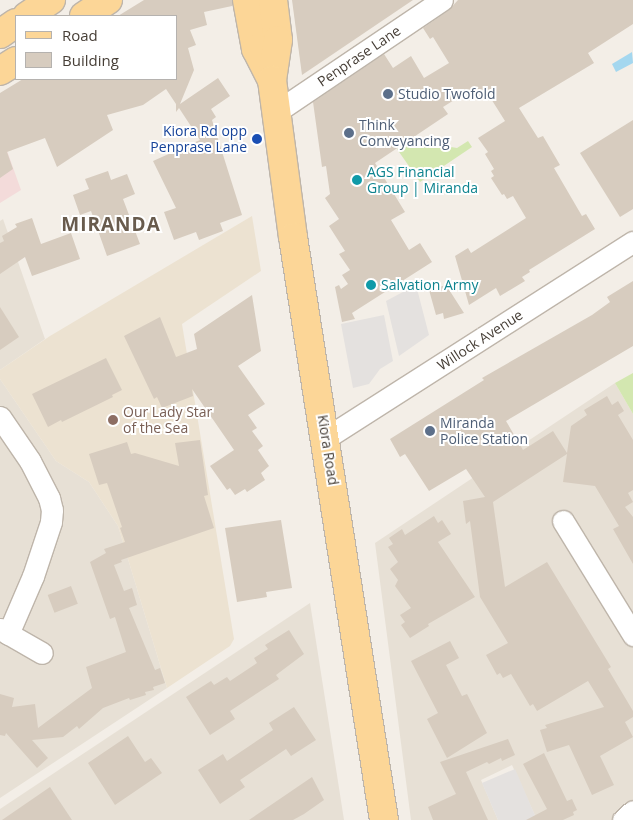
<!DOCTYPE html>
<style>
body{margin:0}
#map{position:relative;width:633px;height:820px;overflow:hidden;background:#f3eee7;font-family:"Open Sans",sans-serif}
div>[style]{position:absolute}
.residential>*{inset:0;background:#e7e0d5}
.education>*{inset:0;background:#ece2d1}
.medical>*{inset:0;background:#f3dbda}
.green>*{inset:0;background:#d3e7b0}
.parking>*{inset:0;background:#e4e1df}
.water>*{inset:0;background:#a4d7ef}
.building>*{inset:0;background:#d7ccbf;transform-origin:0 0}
.roads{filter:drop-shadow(1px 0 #beb5aa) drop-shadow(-1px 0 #beb5aa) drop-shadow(0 1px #beb5aa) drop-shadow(0 -1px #beb5aa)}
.minor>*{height:21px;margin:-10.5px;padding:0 10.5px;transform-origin:10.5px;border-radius:10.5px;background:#fff}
.major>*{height:28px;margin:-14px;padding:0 14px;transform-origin:14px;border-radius:14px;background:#fcd697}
.dots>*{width:14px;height:14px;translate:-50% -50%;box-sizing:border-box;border:2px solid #fff;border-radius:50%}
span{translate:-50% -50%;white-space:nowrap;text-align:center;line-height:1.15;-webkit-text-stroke:4px #fff;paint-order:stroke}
.street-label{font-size:14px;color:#463e36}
.service-label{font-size:14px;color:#4e5e75}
.left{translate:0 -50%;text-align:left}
.transit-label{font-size:14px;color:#164399}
.right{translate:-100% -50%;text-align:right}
.culture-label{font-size:14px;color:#0d838f}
.education-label{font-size:14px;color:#785e54}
.district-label{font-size:19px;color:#685b4d;font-weight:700;letter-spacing:1px}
.legend{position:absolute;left:15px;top:15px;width:162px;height:65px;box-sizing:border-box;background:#fff;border:1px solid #b5b2af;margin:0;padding:6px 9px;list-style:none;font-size:15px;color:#463e36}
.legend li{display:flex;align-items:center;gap:10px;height:25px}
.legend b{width:25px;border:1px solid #b5b2af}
</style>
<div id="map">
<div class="residential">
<div style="clip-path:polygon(3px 219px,45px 339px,0 370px,0 221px)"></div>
<div style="clip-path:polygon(0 379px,56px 461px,89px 482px,118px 526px,167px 688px,0 798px)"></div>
<div style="clip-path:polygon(615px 383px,633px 414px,633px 820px,537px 820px,512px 765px,481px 780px,498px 820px,411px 820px,375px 543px)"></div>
<div style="clip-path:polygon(310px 603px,344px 820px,0 820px,0 809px)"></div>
</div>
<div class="education">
<div style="clip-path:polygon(252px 216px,261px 271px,182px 324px,234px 639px,230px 646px,167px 688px,118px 526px,89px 482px,56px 461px,0 379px,0 370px,50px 336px)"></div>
</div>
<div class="medical">
<div style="clip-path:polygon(0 131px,21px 190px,0 203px)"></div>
</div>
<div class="green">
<div style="clip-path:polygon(410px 140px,457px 148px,468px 141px,472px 147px,420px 182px,397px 149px)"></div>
<div style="clip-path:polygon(633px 373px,633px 414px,615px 383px)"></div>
</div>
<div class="parking">
<div style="clip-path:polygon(416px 285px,429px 335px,399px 356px,386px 301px)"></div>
<div style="clip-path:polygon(384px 315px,393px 361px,380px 369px,369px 384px,353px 388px,341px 324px)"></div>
<div style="clip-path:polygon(515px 769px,537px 820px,498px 820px,482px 783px)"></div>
</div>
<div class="water">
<div style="clip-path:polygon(632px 52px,633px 63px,616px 72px,612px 64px)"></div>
</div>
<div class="building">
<div style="clip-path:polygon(144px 0,232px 0,232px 6px,204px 12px,207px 25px,190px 30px,196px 45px,188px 48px,194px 70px,180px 104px,218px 78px,230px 96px,211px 109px,216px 117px,212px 120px,242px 215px,220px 223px,223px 231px,199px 240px,196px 232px,174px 240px,164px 212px,176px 208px,153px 161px,200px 140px,179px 108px,176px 112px,176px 104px,166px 89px,143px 105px,107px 115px,113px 130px,57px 167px,45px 138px,7px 152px,13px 169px,0 178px,0 93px,23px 79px,176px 79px,176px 16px,118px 16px)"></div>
<div style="clip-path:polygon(292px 0,413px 0,302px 75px)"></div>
<div style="clip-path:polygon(458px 0,633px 0,633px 24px,588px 53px,594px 63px,519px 108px,538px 138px,543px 136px,560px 165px,554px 168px,582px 216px,586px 214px,595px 229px,529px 270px,530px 272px,522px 277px,525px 281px,500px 296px,496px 288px,469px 305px,455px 256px,468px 248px,471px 253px,526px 218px,513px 196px,507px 199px,504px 194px,502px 195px,491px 178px,494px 176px,491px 171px,494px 169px,485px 154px,488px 152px,478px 138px,505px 121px,488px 94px,477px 100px,473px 94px,470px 97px,467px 92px,443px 107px,448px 114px,375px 163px,405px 212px,391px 220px,409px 250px,420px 243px,432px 262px,352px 313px,355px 319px,342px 322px,335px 287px,339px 285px,341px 289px,348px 284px,342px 275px,350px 270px,339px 254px,345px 251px,329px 226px,339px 219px,325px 198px,330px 194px,326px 166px,322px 167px,313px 102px,384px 54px,393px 68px,411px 56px,424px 78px,449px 63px,433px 37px,430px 39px,423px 28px,449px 10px)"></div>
<div style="clip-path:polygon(633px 120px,633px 209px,620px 217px,580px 153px)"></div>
<div style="clip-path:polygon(108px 171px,111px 180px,127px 174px,135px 194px,123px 199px,140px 244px,107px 256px,91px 211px,80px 215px,73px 195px,89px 189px,85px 179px)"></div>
<div style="clip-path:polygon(32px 218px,41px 244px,71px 233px,80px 259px,32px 276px,25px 257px,0 274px,0 243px,4px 241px,2px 236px,17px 227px,15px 224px)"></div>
<div style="clip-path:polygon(633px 281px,633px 346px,506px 421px,523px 450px,553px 431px,567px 453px,571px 426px,587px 415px,584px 410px,607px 396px,612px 405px,618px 401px,624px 411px,618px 415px,633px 440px,633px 490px,628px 493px,633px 502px,625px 507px,633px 517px,633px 564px,613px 529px,619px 526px,595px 486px,563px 482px,567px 454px,493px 502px,505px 587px,547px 562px,611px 667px,608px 669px,633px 711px,633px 717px,625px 722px,633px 737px,600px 756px,614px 785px,592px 795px,569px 745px,547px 752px,540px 730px,547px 728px,545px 725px,604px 707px,588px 681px,537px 711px,533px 704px,530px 706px,511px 674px,503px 678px,500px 673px,497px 675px,486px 655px,508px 643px,480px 597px,470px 521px,466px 524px,463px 501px,485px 497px,466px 469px,429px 491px,405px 454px,400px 457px,390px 439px,484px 380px,482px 378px,592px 315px,610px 302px,607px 297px)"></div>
<div style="clip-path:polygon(446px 285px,464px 313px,444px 319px,443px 313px,436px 315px,429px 290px)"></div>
<div style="clip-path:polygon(252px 295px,261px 351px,238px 366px,265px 404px,248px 415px,257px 428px,252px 431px,263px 446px,258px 450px,269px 466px,261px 473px,265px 480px,247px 492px,245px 489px,235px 495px,230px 488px,227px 490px,210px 466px,234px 450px,192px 389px,193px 396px,162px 408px,157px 397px,154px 399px,124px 336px,160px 317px,176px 357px,197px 349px,194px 334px)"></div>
<div style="clip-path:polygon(0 307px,19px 337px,0 350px)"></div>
<div style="clip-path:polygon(106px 358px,122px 390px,112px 395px,113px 397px,62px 422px,61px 420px,48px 427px,32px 394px)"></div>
<div style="clip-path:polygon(200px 440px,208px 495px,204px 496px,214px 528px,121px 560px,122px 562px,114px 565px,124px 591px,132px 588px,137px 605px,129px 608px,155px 670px,160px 668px,165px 683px,153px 687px,154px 690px,145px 692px,146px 695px,130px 700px,129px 698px,103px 708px,79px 729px,77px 726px,63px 737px,32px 740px,48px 758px,37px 768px,6px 733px,5px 736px,0 735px,0 694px,14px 698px,12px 707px,35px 704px,38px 728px,92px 688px,86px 667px,126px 652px,115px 617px,110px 619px,90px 562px,106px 553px,104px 549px,125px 542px,120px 528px,122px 527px,107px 483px,99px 485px,89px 454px,127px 442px,131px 454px,135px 453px,179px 466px,175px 443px)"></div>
<div style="clip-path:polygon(434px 516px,438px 523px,442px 520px,451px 534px,438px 542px,475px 597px,428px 624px,429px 626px,410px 638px,401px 625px,405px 622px,400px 615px,411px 608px,395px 586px,398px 580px,390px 569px,398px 562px,388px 547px,393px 544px,389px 538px,402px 529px,405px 535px)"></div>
<div style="clip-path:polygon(281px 520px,292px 588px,266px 592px,267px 597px,237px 602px,225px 528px)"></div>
<div style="left:71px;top:586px;width:19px;height:25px;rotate:69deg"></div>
<div style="clip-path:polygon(289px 630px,304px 654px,276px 675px,279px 679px,230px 711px,235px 719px,210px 735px,186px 697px,211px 681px,214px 685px,227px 677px,230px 681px,257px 663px,254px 658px,268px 649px,265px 645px)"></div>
<div style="clip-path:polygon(450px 641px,459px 658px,446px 665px,462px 696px,467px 694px,487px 733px,447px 758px,427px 719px,438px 713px,411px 661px)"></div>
<div style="clip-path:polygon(294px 707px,316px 740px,291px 756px,286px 749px,240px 780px,245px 787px,220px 804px,198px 770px,223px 754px,227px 761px,273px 730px,269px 723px)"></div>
<div style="clip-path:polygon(128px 736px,145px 762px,151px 758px,162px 773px,115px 805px,88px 763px)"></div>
<div style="clip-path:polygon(508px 739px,515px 755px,502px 761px,501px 758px,489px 764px,487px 762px,466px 772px,488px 820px,433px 820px,428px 807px,456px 794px,440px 762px)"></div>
<div style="clip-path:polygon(544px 753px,567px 801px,572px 799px,577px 810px,573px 812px,574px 815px,563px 820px,526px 820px,547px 809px,523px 764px)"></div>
<div style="clip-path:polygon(312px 777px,324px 800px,304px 814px,293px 820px,249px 820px)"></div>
<div style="clip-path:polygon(50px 787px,72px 820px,2px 820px)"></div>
</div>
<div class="roads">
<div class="minor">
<div style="left:276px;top:112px;width:200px;rotate:-34deg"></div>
<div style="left:0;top:417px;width:53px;rotate:55.7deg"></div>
<div style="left:30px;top:461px;width:42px;rotate:62.8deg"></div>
<div style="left:49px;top:498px;width:12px;rotate:76deg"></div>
<div style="left:52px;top:510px;width:12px;rotate:95deg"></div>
<div style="left:51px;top:522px;width:57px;rotate:108.4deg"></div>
<div style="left:33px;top:576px;width:63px;rotate:113.3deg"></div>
<div style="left:326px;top:438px;width:364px;rotate:-32.6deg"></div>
<div style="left:563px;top:521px;width:134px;rotate:58.4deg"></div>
<div style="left:0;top:629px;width:48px;rotate:29.7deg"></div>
<div style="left:623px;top:820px;width:13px;rotate:-42deg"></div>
</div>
<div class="major">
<div style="left:247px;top:0;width:50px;rotate:79.6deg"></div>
<div style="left:256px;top:49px;width:35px;rotate:63deg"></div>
<div style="left:273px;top:0;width:40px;rotate:82.9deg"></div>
<div style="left:278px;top:40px;width:40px;rotate:98.5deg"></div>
<div style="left:272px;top:80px;width:158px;rotate:82.4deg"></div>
<div style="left:293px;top:237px;width:590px;rotate:81.13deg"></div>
<div style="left:27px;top:16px;width:29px;rotate:-34deg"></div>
<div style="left:84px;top:16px;width:29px;rotate:-34deg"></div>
<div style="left:0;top:34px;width:19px;rotate:-35deg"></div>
<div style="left:0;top:71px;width:19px;rotate:-32deg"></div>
</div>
</div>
<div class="dots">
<div style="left:388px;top:94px;background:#5c6f8a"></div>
<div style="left:349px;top:133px;background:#5c6f8a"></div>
<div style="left:257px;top:139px;background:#1a4fb4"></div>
<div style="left:357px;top:180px;background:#0f9aa8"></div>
<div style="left:371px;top:285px;background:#0f9aa8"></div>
<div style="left:113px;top:420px;background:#8d6e63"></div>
<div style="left:430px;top:431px;background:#5c6f8a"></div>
</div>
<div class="street-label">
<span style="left:359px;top:56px;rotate:-34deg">Penprase Lane</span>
<span style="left:480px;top:340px;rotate:-33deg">Willock Avenue</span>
<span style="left:328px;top:450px;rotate:81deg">Kiora Road</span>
</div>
<div class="service-label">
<span class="left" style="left:398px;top:94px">Studio Twofold</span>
<span class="left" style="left:359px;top:133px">Think<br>Conveyancing</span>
<span class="left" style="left:440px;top:431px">Miranda<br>Police Station</span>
</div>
<div class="transit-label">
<span class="right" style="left:247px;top:139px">Kiora Rd opp<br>Penprase Lane</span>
</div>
<div class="culture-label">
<span class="left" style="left:367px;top:180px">AGS Financial<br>Group | Miranda</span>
<span class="left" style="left:381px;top:285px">Salvation Army</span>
</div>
<div class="education-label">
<span class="left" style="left:123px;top:420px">Our Lady Star<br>of the Sea</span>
</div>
<div class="district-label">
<span style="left:111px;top:225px">MIRANDA</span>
</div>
<ul class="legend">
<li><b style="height:6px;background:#fcd697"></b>Road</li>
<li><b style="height:14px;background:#d7ccbf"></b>Building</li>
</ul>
</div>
